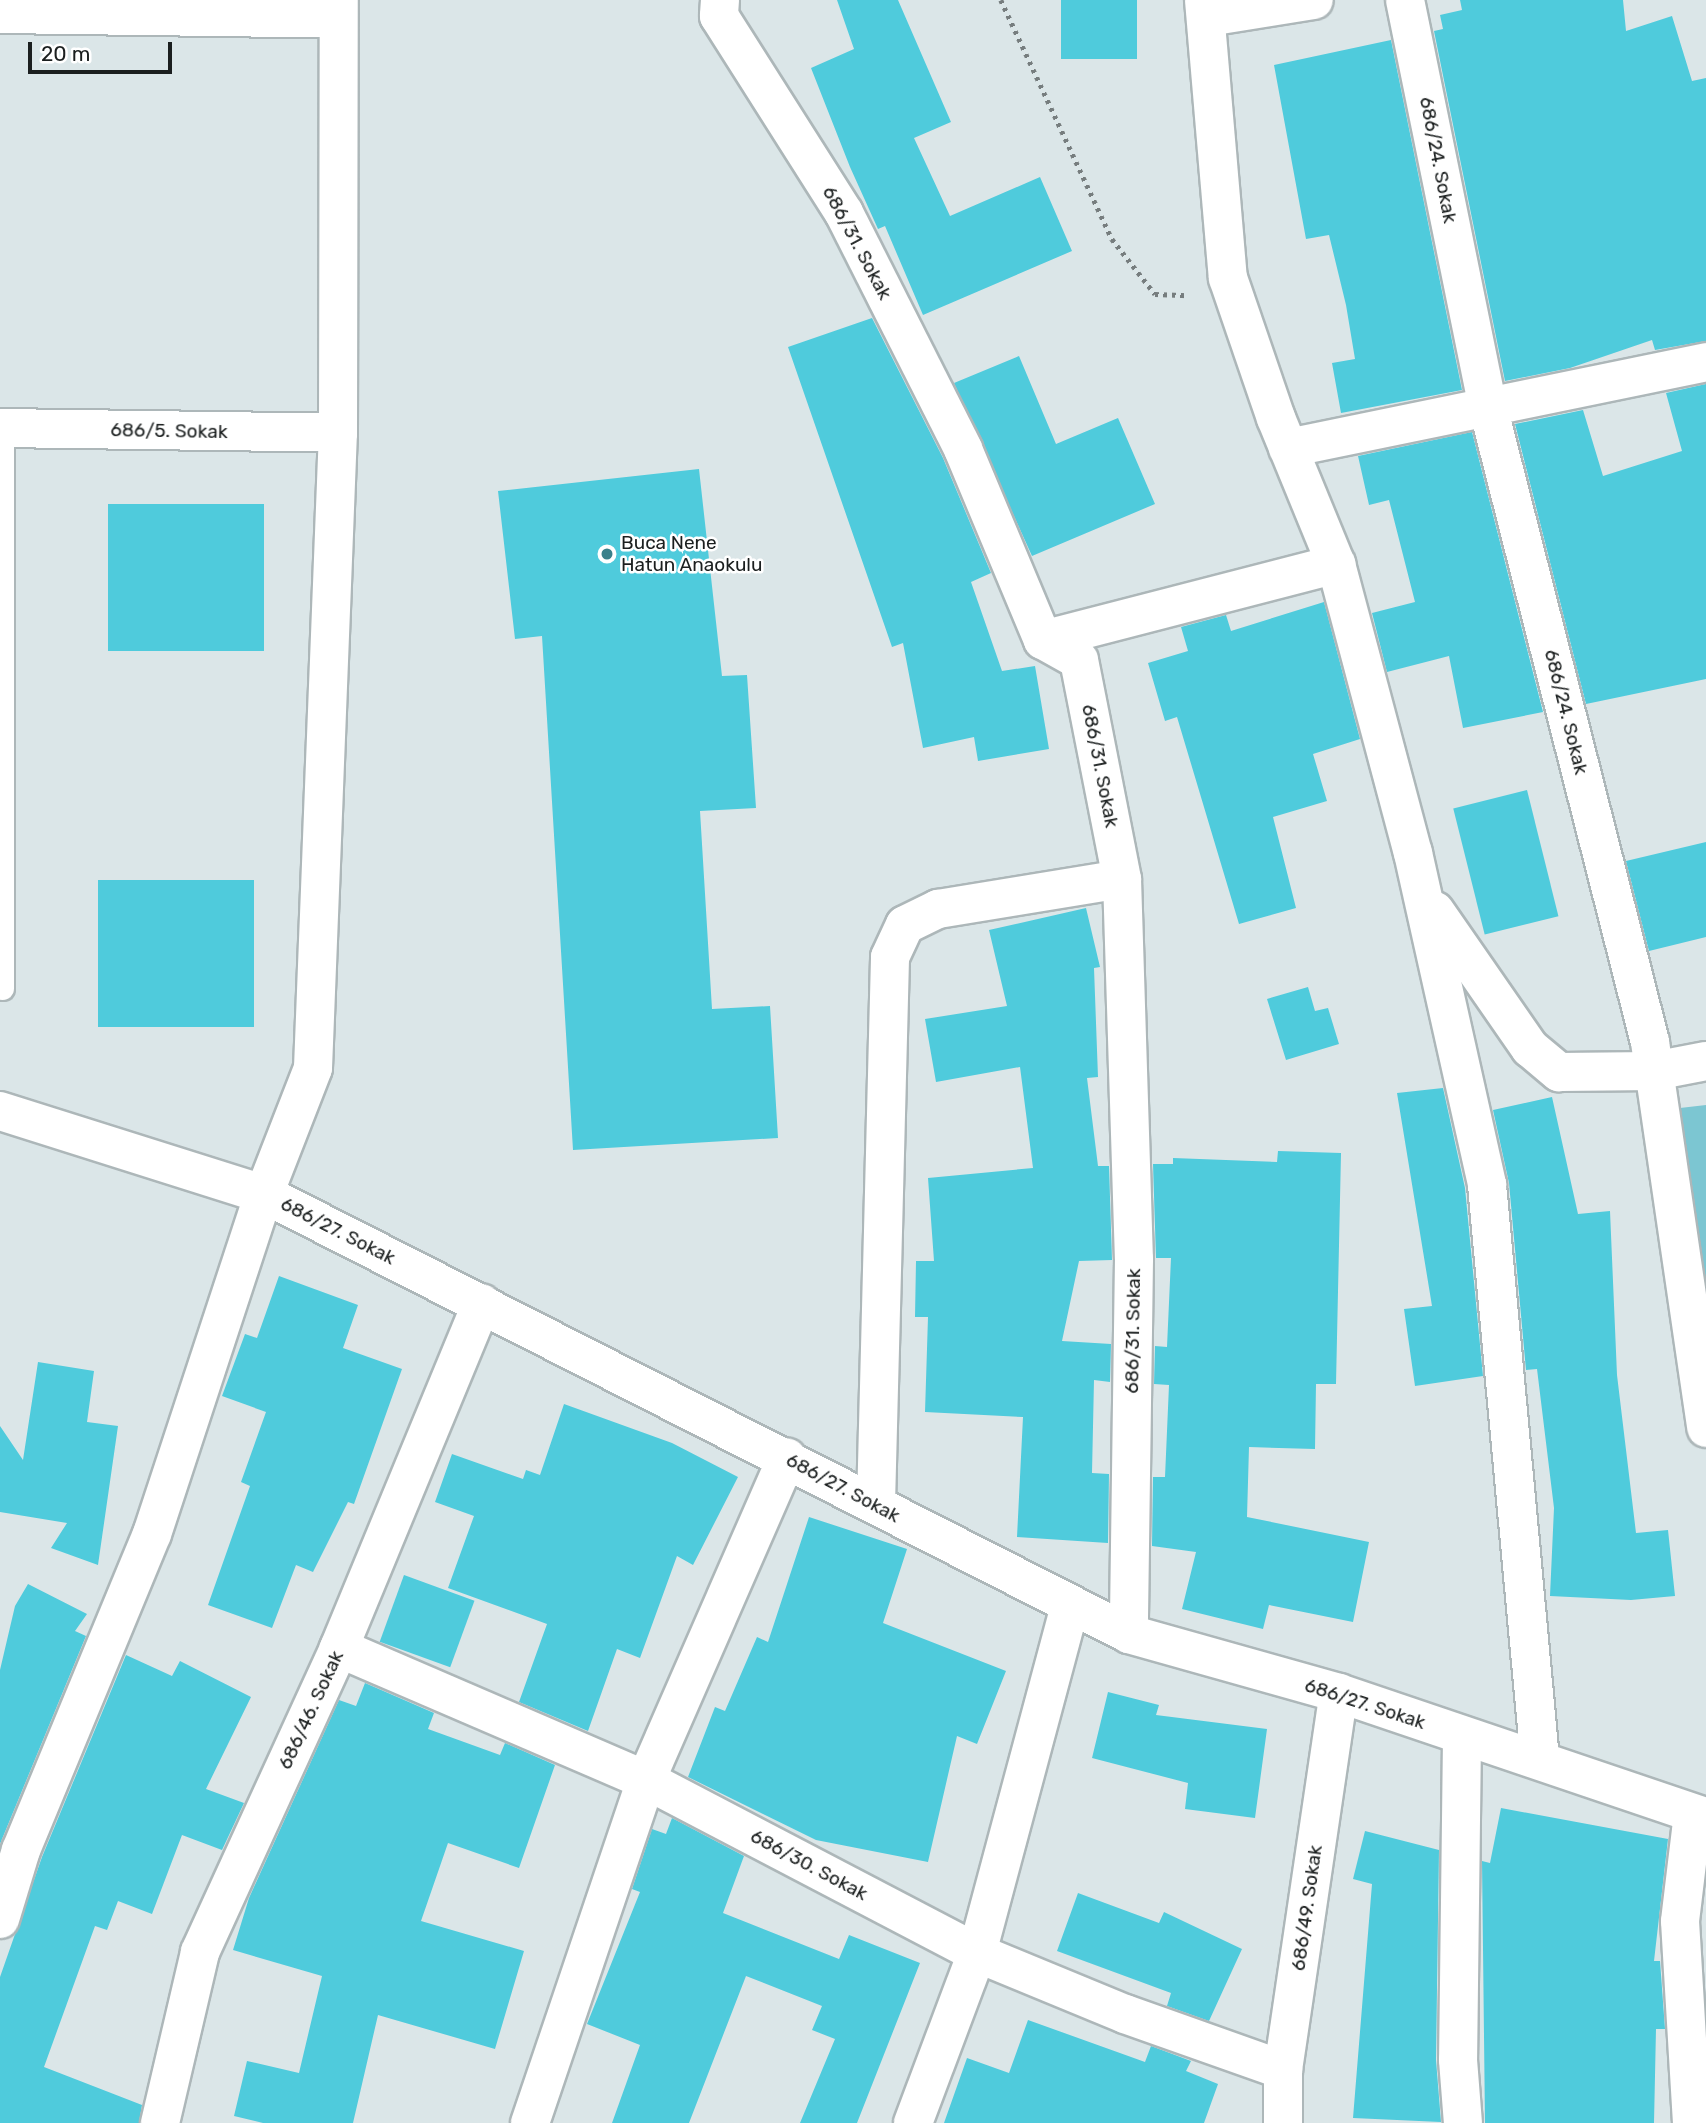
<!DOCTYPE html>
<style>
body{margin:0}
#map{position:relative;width:1706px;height:2123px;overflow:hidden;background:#dbe6e8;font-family:Rubik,sans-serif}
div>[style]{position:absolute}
.green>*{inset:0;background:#7cc6d2}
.building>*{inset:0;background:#4fcbdc;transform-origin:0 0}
.path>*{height:4.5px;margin-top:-2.25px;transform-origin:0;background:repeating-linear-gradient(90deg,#767d7e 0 3.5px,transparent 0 8.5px)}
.roads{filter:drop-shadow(2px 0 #adb7b9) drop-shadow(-2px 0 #adb7b9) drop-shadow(0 2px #adb7b9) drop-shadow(0 -2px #adb7b9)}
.lane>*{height:23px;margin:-11.5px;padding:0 11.5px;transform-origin:11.5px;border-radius:11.5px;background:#fff}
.street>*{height:38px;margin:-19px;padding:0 19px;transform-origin:19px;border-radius:19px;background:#fff}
.secondary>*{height:38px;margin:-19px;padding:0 19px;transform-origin:19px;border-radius:19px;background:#fff}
.dots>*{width:19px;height:19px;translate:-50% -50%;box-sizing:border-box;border:4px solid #fff;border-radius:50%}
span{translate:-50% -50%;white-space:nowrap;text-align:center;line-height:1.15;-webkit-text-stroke:5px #fff;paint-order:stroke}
.street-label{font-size:19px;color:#1b1f1f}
.poi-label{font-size:19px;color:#1b1f1f}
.left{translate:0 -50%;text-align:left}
.scale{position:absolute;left:28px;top:42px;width:144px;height:32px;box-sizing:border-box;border:4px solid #1b1f1f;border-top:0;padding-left:9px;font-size:21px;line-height:24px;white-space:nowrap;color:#1b1f1f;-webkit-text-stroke:5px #fff;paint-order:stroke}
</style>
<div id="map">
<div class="green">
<div style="clip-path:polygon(1706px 1105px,1706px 1329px,1680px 1108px)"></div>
</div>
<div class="building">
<div style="clip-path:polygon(837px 0,898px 0,951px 122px,914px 138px,950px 216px,1040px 177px,1072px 251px,923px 315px,885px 226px,878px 229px,850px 167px,811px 68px,854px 49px)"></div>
<div style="left:1061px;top:0;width:76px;height:59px"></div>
<div style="clip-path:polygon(1460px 0,1623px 0,1626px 31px,1672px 16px,1692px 81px,1706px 78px,1706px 341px,1655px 350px,1652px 340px,1570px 368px,1505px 381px,1434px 31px,1443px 29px,1440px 15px,1462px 10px)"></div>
<div style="clip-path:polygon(1391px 40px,1462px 390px,1341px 413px,1332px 363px,1355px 359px,1346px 305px,1329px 235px,1306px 239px,1274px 65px)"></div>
<div style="clip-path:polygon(872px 318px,943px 458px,991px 573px,971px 582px,1002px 671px,1035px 666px,1049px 749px,978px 761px,974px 737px,923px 748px,903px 643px,892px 647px,788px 347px)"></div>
<div style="clip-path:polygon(1019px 356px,1056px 444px,1118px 418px,1155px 504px,1032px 556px,954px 383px)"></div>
<div style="clip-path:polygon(1706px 384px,1706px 679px,1586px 704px,1515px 424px,1583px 410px,1603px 476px,1682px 451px,1666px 393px)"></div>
<div style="clip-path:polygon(1472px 432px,1543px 712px,1463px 728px,1449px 656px,1387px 672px,1372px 613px,1415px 602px,1389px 500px,1369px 505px,1358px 456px)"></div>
<div style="clip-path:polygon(699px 469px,722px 676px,747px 675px,756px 808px,700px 811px,712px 1009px,770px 1006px,778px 1138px,573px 1150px,542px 636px,515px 639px,498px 491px)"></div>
<div style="left:108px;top:504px;width:156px;height:147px"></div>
<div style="clip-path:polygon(1324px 602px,1360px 739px,1313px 754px,1327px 801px,1273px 817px,1296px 908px,1239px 924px,1177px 717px,1165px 721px,1148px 663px,1188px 651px,1181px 627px,1226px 615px,1231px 631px)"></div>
<div style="left:1527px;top:790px;width:130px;height:76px;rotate:76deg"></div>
<div style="clip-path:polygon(1706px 842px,1706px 937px,1649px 951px,1626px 861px)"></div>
<div style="left:98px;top:880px;width:156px;height:147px"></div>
<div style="clip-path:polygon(1086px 908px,1100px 967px,1094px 968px,1098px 1077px,1087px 1078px,1098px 1166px,1109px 1166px,1112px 1260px,1079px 1261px,1062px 1341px,1111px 1344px,1110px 1382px,1094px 1380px,1092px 1473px,1109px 1474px,1108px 1543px,1017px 1537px,1023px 1417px,925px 1412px,928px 1317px,915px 1317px,916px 1261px,934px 1261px,928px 1178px,1033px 1168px,1020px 1067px,936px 1082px,925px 1019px,1007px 1006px,989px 930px)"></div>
<div style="clip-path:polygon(1308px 987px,1315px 1011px,1328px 1008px,1339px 1044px,1286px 1060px,1267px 999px)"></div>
<div style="clip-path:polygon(1443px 1088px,1465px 1188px,1483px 1376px,1415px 1386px,1404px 1309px,1432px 1306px,1397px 1093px)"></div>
<div style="clip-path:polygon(1552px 1097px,1578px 1214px,1610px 1211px,1617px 1375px,1636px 1533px,1668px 1530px,1675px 1596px,1631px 1600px,1550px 1596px,1554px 1508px,1537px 1369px,1526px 1370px,1509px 1183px,1493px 1110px)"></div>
<div style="clip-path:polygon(1278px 1151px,1341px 1153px,1336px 1384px,1316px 1384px,1315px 1449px,1249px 1447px,1247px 1517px,1369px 1542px,1353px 1622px,1269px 1605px,1263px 1629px,1182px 1609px,1196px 1552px,1152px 1546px,1153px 1477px,1165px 1477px,1169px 1385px,1154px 1384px,1155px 1346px,1167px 1347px,1171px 1258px,1156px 1258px,1153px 1164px,1173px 1164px,1173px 1158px,1277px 1162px)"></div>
<div style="clip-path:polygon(279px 1276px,358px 1305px,343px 1348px,402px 1369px,354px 1504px,348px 1502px,313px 1572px,296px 1565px,272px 1628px,208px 1605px,250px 1486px,241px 1482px,266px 1412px,222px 1396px,245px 1334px,257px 1338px)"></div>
<div style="clip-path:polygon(38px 1362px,94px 1371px,87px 1422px,118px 1426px,98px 1565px,51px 1548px,67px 1523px,0 1512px,0 1426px,23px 1460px)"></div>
<div style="clip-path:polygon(564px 1404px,672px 1443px,738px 1477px,693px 1565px,677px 1556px,640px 1658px,617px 1649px,588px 1731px,519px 1702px,547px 1624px,448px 1588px,474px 1516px,435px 1502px,452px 1454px,523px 1479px,526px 1470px,540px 1475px)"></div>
<div style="clip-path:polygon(809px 1517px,907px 1549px,883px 1623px,1006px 1671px,977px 1744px,957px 1736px,928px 1862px,816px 1840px,688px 1777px,715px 1707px,725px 1711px,757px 1637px,768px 1642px)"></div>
<div style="left:404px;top:1575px;width:75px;height:71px;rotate:20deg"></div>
<div style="clip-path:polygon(28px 1584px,87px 1614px,75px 1631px,86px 1636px,0 1844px,0 1670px,15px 1606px)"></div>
<div style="clip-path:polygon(126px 1655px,172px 1676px,180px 1661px,251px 1697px,206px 1789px,244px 1803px,222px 1850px,182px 1835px,152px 1914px,118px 1901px,107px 1930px,95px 1926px,44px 2067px,142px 2105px,139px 2123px,0 2123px,0 1977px,42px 1857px)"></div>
<div style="clip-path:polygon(365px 1683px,434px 1713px,428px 1729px,500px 1755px,505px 1743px,555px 1765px,519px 1868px,448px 1843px,421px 1921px,524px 1951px,495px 2049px,378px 2015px,353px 2123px,263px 2123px,234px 2116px,247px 2061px,299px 2073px,322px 1976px,233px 1950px,249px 1898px,339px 1700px,356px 1706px)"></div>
<div style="clip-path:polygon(1108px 1692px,1159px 1705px,1156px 1715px,1267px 1729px,1255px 1818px,1185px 1809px,1188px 1783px,1092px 1758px)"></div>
<div style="clip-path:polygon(1501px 1808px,1668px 1839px,1654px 1961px,1660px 1961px,1665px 2029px,1656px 2029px,1654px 2123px,1485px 2123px,1482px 1861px,1490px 1863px)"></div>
<div style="clip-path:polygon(672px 1818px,744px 1856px,723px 1913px,839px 1959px,849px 1935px,920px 1963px,857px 2123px,800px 2123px,835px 2039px,812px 2030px,822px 2006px,746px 1976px,689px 2123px,612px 2123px,640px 2045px,587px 2024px,640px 1892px,632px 1889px,652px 1829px,666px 1834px)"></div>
<div style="clip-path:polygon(1365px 1831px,1439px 1850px,1436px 2060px,1441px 2122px,1353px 2118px,1372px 1884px,1353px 1879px)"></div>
<div style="clip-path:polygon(1078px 1893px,1159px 1923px,1164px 1912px,1242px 1949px,1209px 2021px,1167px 2006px,1171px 1993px,1057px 1951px)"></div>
<div style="clip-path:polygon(1028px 2020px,1145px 2062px,1151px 2046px,1191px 2061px,1186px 2071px,1218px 2084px,1204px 2123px,944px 2123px,967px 2058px,1009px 2073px)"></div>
</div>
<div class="path">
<div style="left:1001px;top:0;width:264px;rotate:65.1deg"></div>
<div style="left:1112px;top:239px;width:70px;rotate:52deg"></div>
<div style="left:1155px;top:294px;width:33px;rotate:2deg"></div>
</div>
<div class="roads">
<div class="lane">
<div style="left:2px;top:428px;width:560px;rotate:90deg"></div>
</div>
<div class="street">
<div style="left:720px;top:0;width:16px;rotate:94deg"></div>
<div style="left:719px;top:16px;width:233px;rotate:57.6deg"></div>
<div style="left:844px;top:213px;width:264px;rotate:63.2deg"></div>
<div style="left:963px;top:449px;width:207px;rotate:67.3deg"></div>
<div style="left:1043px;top:640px;width:41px;rotate:29.1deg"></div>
<div style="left:1079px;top:660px;width:223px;rotate:78.9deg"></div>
<div style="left:1122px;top:879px;width:380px;rotate:88.2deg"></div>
<div style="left:1134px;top:1259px;width:375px;rotate:90.8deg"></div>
<div style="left:1204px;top:0;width:279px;rotate:85.1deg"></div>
<div style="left:1228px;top:278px;width:148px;rotate:71.1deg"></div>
<div style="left:1276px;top:418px;width:158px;rotate:67.7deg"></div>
<div style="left:1336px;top:564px;width:299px;rotate:75.1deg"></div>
<div style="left:1413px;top:853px;width:340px;rotate:77.4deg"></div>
<div style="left:1487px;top:1185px;width:577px;rotate:84.73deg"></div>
<div style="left:1405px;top:0;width:415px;rotate:78.5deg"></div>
<div style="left:1488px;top:407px;width:655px;rotate:75.69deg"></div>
<div style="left:1650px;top:1042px;width:390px;rotate:81.7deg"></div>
<div style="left:0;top:14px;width:338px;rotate:0.8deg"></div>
<div style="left:1208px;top:17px;width:107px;rotate:-9.1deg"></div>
<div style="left:0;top:428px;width:338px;rotate:0.8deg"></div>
<div style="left:1288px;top:448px;width:427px;rotate:-11.6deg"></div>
<div style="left:1043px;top:640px;width:303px;rotate:-14.5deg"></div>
<div style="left:1435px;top:911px;width:167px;rotate:55.3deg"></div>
<div style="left:1530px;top:1048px;width:38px;rotate:40deg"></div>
<div style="left:1559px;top:1072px;width:95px;rotate:-0.6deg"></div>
<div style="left:1654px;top:1071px;width:53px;rotate:-10.9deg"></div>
<div style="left:876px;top:1504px;width:547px;rotate:-88.53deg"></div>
<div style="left:890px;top:957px;width:35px;rotate:-65deg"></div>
<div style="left:905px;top:925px;width:37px;rotate:-26deg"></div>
<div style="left:938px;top:909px;width:186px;rotate:-9.3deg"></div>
<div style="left:339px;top:1648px;width:334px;rotate:23.3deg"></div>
<div style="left:646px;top:1780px;width:373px;rotate:27.6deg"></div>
<div style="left:977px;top:1953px;width:160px;rotate:22.4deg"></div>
<div style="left:1125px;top:2014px;width:168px;rotate:19.5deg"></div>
<div style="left:1462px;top:1738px;width:322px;rotate:90.7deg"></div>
<div style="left:1458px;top:2060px;width:63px;rotate:85.5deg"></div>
<div style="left:0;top:1919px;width:72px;rotate:-73.1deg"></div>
<div style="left:21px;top:1850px;width:342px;rotate:-67.5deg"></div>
<div style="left:152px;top:1534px;width:358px;rotate:-71.8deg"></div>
<div style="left:264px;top:1194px;width:135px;rotate:-68.7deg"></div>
<div style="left:313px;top:1068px;width:635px;rotate:-87.75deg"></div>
<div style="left:338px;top:433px;width:433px;rotate:-89.9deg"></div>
<div style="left:160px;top:2123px;width:176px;rotate:-76.8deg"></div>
<div style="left:200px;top:1952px;width:334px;rotate:-65.4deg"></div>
<div style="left:339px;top:1648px;width:373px;rotate:-67.5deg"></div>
<div style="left:530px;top:2123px;width:362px;rotate:-71.3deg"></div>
<div style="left:646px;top:1780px;width:352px;rotate:-66.4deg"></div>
<div style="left:913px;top:2123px;width:182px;rotate:-69.4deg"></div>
<div style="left:977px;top:1953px;width:358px;rotate:-75deg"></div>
<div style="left:1283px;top:2123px;width:53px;rotate:-90deg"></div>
<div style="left:1283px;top:2070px;width:381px;rotate:-81.6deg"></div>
<div style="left:1692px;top:2123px;width:202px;rotate:-93.4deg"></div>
<div style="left:1680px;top:1921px;width:108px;rotate:-83.1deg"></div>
</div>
<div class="secondary">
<div style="left:0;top:1111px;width:277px;rotate:17.5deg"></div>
<div style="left:264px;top:1194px;width:970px;rotate:26.96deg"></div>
<div style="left:1129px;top:1634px;width:218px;rotate:15.7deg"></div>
<div style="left:1339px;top:1693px;width:387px;rotate:18.7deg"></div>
</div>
</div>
<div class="dots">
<div style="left:607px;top:554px;background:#39808a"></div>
</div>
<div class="street-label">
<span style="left:1438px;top:160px;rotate:79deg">686/24. Sokak</span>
<span style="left:857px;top:243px;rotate:62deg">686/31. Sokak</span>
<span style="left:169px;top:431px;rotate:1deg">686/5. Sokak</span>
<span style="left:1566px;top:712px;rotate:76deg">686/24. Sokak</span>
<span style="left:1100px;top:766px;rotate:79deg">686/31. Sokak</span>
<span style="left:338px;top:1231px;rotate:27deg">686/27. Sokak</span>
<span style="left:1133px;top:1331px;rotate:-89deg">686/31. Sokak</span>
<span style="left:843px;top:1488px;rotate:28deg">686/27. Sokak</span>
<span style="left:1365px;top:1704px;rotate:18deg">686/27. Sokak</span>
<span style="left:311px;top:1710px;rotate:-65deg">686/46. Sokak</span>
<span style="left:809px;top:1865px;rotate:28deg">686/30. Sokak</span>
<span style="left:1307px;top:1908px;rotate:-82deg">686/49. Sokak</span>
</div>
<div class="poi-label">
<span class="left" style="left:621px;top:554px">Buca Nene<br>Hatun Anaokulu</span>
</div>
<div class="scale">20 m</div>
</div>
